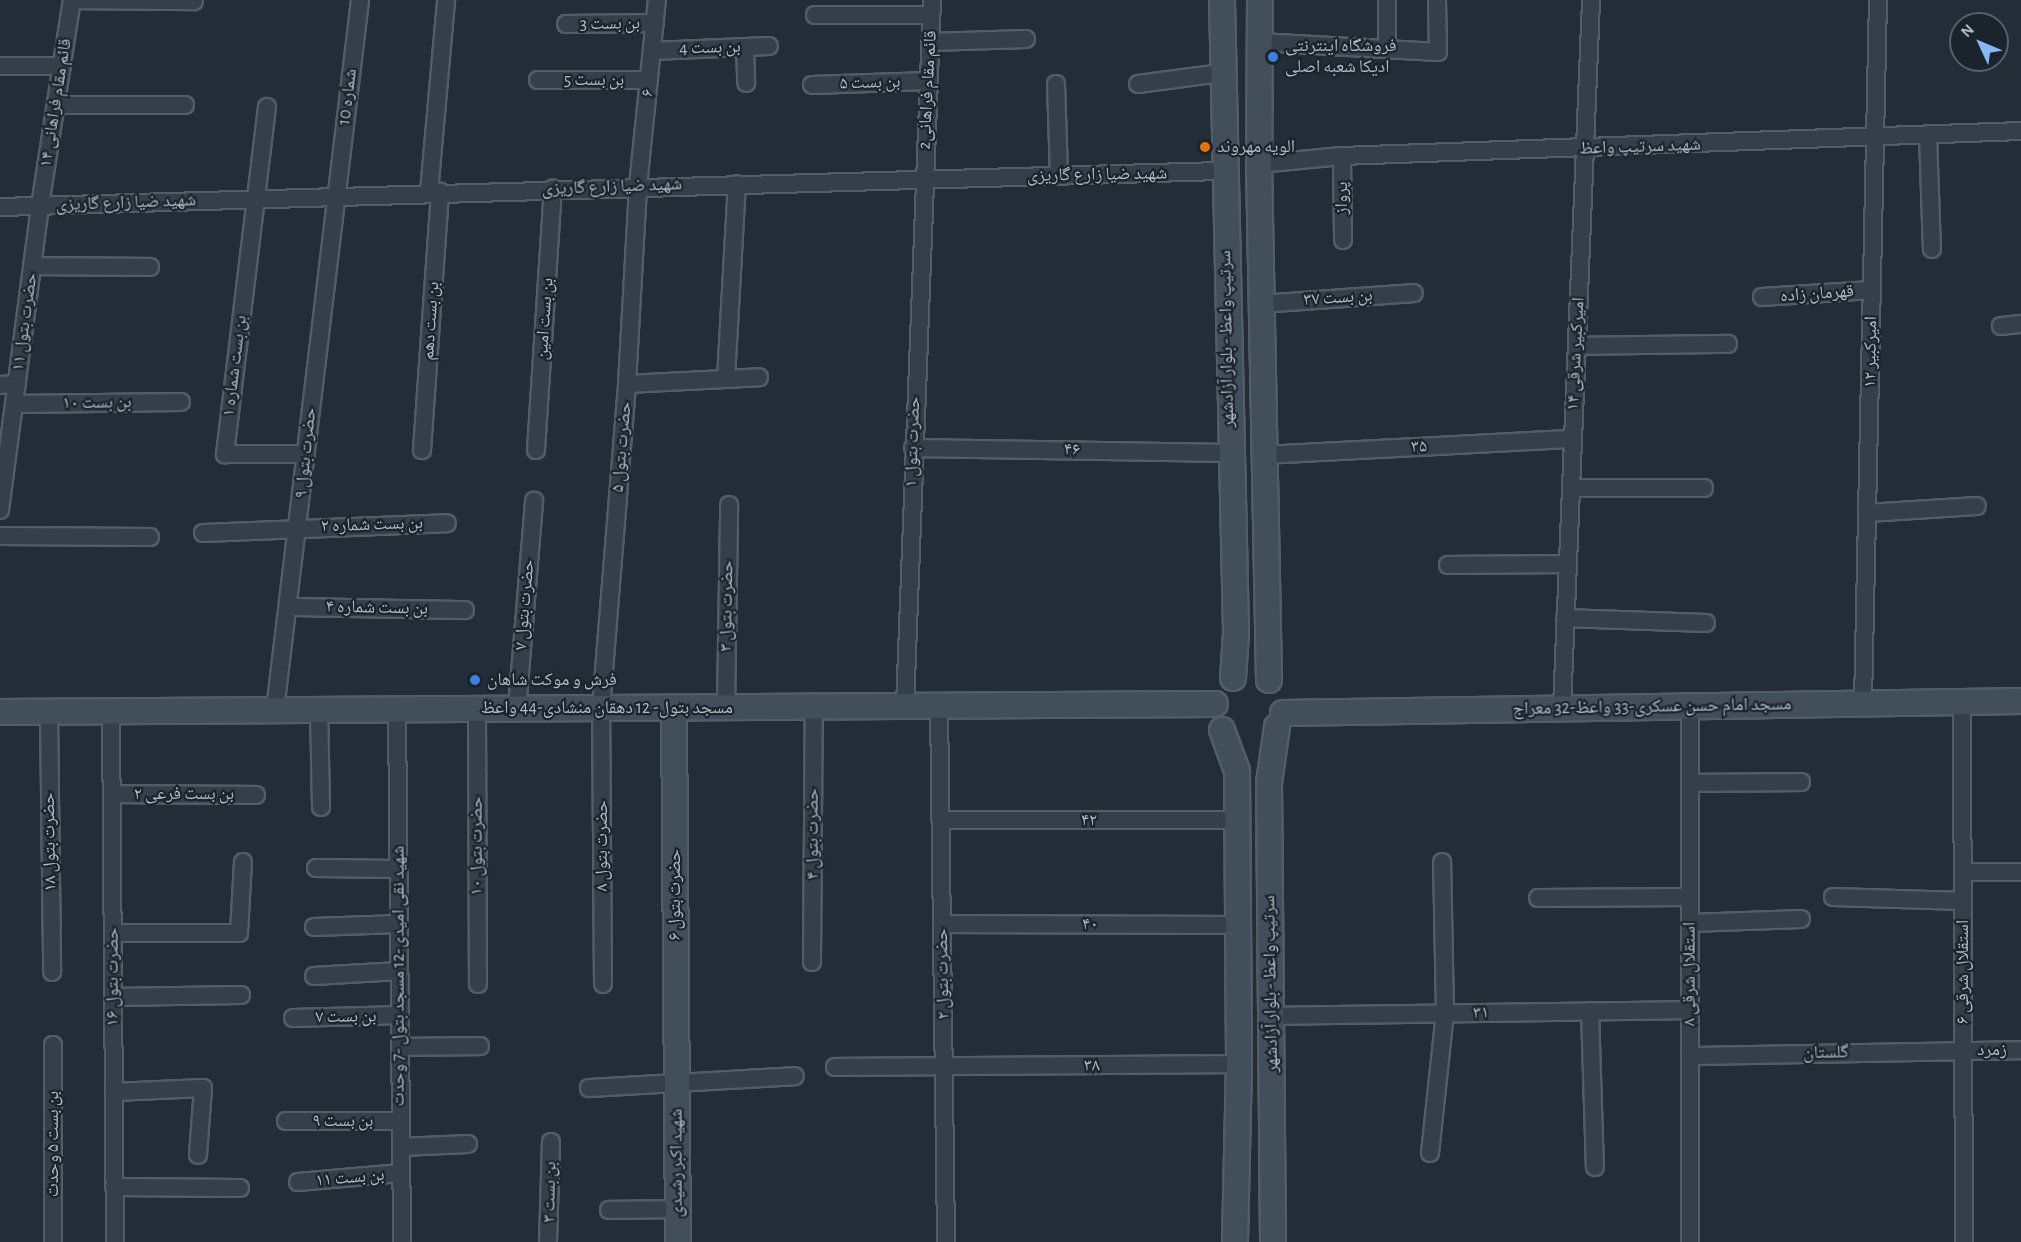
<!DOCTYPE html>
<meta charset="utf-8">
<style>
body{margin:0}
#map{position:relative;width:2021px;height:1242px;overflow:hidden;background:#222d38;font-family:"Alegreya Sans","Noto Naskh Arabic",sans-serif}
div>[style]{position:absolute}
.roads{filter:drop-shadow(2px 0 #535d66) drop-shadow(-2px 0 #535d66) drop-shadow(0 2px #535d66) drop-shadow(0 -2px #535d66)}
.street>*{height:16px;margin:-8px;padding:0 8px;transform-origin:8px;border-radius:8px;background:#353f49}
.secondary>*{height:24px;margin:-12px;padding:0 12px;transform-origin:12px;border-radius:12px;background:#434e5b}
.dots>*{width:16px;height:16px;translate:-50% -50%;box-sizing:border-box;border:3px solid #1b242d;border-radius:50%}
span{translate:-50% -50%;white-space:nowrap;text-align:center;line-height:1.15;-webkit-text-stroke:4.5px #1b242d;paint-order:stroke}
.street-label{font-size:18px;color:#b0bac5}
.poi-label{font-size:18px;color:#b0bac5}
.left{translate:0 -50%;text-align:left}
.north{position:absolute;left:1949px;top:12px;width:60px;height:60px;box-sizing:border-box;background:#1b242d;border:2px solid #57606a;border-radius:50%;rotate:314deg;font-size:16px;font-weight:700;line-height:24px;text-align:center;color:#b0bac5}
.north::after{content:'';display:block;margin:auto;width:21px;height:27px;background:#85b9f4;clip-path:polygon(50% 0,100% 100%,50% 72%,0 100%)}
</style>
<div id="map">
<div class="roads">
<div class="street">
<div style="left:72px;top:0;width:122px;rotate:0.5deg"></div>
<div style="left:815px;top:15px;width:116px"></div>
<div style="left:566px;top:24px;width:89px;rotate:-0.6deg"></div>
<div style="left:930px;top:42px;width:96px;rotate:-1.8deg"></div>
<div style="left:1260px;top:42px;width:178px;rotate:3.2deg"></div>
<div style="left:1438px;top:52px;width:52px;rotate:-91.1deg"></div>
<div style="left:745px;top:47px;width:36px;rotate:88deg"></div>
<div style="left:1387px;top:49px;width:49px;rotate:-90deg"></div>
<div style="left:652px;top:51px;width:117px;rotate:-2.4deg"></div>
<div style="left:0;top:66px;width:62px"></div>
<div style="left:538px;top:80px;width:111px"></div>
<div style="left:1056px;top:84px;width:92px;rotate:88.1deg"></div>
<div style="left:1138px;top:84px;width:85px;rotate:-7.5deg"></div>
<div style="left:812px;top:85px;width:116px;rotate:-2deg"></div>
<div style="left:56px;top:105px;width:129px"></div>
<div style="left:267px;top:107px;width:350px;rotate:96.9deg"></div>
<div style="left:225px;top:454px;width:81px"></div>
<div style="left:1928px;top:136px;width:113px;rotate:88deg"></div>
<div style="left:1342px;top:156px;width:84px;rotate:89.3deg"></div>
<div style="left:1259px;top:164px;width:83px;rotate:-5.5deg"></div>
<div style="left:1342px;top:156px;width:679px;rotate:-2.11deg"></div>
<div style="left:429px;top:192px;width:193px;rotate:-84.9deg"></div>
<div style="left:0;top:207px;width:1224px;rotate:-1.69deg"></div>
<div style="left:32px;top:266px;width:118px;rotate:0.5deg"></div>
<div style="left:1762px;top:297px;width:110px;rotate:-3.6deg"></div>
<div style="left:1262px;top:304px;width:152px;rotate:-4.1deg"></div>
<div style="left:2001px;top:326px;width:20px;rotate:-6deg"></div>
<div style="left:1577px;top:346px;width:151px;rotate:-0.8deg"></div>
<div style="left:726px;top:379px;width:33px;rotate:-3deg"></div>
<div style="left:627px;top:384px;width:99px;rotate:-2.9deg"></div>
<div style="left:726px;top:379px;width:195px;rotate:-86.8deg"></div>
<div style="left:0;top:385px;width:17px;rotate:-3deg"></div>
<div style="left:14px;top:404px;width:167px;rotate:-0.7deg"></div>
<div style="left:913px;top:448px;width:317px;rotate:0.9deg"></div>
<div style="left:422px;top:450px;width:259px;rotate:-86deg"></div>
<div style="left:536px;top:450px;width:262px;rotate:-86.3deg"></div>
<div style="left:1264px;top:455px;width:309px;rotate:-3deg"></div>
<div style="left:1571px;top:488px;width:133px"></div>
<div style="left:0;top:510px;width:307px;rotate:-82.5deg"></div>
<div style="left:40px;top:206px;width:208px;rotate:-81.2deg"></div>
<div style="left:1867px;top:513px;width:110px;rotate:-3.6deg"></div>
<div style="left:203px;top:533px;width:244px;rotate:-2.3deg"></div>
<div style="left:0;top:536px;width:150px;rotate:0.4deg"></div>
<div style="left:1448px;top:565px;width:120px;rotate:-0.5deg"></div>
<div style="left:289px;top:607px;width:176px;rotate:1deg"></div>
<div style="left:1565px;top:618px;width:141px;rotate:2deg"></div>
<div style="left:1962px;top:702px;width:540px;rotate:89.79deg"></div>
<div style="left:1863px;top:703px;width:703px;rotate:-88.78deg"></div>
<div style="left:939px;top:705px;width:537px;rotate:89.25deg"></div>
<div style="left:905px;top:706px;width:707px;rotate:-87.81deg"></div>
<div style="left:726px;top:707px;width:202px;rotate:-89.1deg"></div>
<div style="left:1562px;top:708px;width:709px;rotate:-87.65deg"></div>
<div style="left:397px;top:709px;width:533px;rotate:89.46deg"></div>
<div style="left:477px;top:709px;width:275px;rotate:89.8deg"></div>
<div style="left:517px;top:709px;width:209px;rotate:-85.3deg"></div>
<div style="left:275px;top:710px;width:715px;rotate:-83.17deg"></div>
<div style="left:319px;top:710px;width:97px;rotate:88.8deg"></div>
<div style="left:49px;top:712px;width:260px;rotate:89.3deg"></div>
<div style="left:111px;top:712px;width:530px;rotate:89.57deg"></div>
<div style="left:1690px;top:783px;width:111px;rotate:-0.5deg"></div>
<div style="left:112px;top:794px;width:144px;rotate:0.4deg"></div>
<div style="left:941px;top:820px;width:295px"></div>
<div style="left:316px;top:868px;width:82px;rotate:0.7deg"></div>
<div style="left:1963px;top:872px;width:58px"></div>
<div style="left:1833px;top:897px;width:130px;rotate:1.8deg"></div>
<div style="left:1538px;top:898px;width:152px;rotate:-0.4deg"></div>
<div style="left:1690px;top:923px;width:111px;rotate:-2.1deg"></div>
<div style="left:942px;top:924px;width:295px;rotate:0.2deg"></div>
<div style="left:314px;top:927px;width:85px;rotate:-2deg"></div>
<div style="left:113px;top:933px;width:126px"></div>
<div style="left:239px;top:933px;width:71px;rotate:-86.8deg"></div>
<div style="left:812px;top:962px;width:256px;rotate:-89.6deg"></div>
<div style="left:314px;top:976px;width:85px;rotate:-3.4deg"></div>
<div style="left:603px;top:984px;width:276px;rotate:-90.4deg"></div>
<div style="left:601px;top:708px;width:325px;rotate:-85.4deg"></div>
<div style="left:627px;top:384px;width:198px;rotate:-86.8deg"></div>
<div style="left:638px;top:186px;width:187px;rotate:-84.2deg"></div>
<div style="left:113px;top:997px;width:128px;rotate:-0.9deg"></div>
<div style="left:1590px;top:1011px;width:156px;rotate:88.2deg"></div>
<div style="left:1271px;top:1016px;width:419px;rotate:-0.8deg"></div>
<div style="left:293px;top:1018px;width:107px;rotate:-1.6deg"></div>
<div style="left:53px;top:1045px;width:197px;rotate:90deg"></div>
<div style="left:400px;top:1047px;width:80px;rotate:-0.7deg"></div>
<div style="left:1690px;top:1056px;width:331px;rotate:-1deg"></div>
<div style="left:835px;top:1067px;width:404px;rotate:-0.4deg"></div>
<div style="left:589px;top:1088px;width:206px;rotate:-3.3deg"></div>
<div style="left:114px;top:1092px;width:89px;rotate:-2.6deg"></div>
<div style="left:203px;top:1088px;width:67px;rotate:94.3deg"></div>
<div style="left:286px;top:1121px;width:114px"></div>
<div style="left:401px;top:1147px;width:67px;rotate:-2.6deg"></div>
<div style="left:1430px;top:1153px;width:141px;rotate:-83.9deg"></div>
<div style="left:1445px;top:1013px;width:151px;rotate:-91.1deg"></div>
<div style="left:298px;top:1182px;width:103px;rotate:-5deg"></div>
<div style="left:114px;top:1187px;width:126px;rotate:0.5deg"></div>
<div style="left:609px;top:1210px;width:69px;rotate:-0.8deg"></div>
<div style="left:548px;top:1242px;width:100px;rotate:-88.3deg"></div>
<div style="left:1690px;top:1242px;width:536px;rotate:-90deg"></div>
</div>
<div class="secondary">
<div style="left:1222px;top:0;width:633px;rotate:88.73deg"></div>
<div style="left:1236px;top:633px;width:45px;rotate:93.8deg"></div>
<div style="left:1260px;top:0;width:164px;rotate:90.3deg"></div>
<div style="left:1259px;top:164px;width:516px;rotate:88.89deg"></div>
<div style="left:674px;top:708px;width:534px;rotate:89.57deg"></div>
<div style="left:0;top:712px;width:1215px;rotate:-0.38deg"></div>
<div style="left:1283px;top:713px;width:738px;rotate:-0.93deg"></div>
<div style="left:1222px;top:730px;width:44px;rotate:69.9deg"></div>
<div style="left:1237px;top:771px;width:293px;rotate:89.6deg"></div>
<div style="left:1239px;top:1064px;width:178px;rotate:91.3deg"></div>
<div style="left:1273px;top:1242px;width:459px;rotate:-90.5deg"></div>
<div style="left:1269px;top:783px;width:57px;rotate:-81.9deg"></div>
</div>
</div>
<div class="dots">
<div style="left:1273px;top:57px;background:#3f7fe0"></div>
<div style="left:1205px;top:147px;background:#e8710a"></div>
<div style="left:475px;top:680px;background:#3f7fe0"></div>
</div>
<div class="street-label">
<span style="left:610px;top:24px;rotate:-1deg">بن بست 3</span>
<span style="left:710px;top:48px;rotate:-2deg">بن بست 4</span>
<span style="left:594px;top:80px">بن بست 5</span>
<span style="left:870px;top:83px;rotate:-2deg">بن بست ۵</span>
<span style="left:928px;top:90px;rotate:-87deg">2قائم مقام فراهانی</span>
<span style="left:648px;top:93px;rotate:-84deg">۶</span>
<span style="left:348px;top:97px;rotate:-83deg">شماره 10</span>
<span style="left:56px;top:103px;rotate:-81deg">۱۴ قائم مقام فراهانی</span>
<span style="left:1640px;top:147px;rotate:-2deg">شهید سرتیپ واعظ</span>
<span style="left:1097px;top:175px;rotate:-1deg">شهید ضیا زارع گاریزی</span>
<span style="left:612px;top:187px;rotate:-2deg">شهید ضیا زارع گاریزی</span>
<span style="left:1342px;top:198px;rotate:-90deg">پرواز</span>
<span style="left:126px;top:203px;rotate:-2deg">شهید ضیا زارع گاریزی</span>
<span style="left:1817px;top:294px;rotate:-4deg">قهرمان زاده</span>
<span style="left:1338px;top:298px;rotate:-4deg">بن بست ۳۷</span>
<span style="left:545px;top:319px;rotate:-86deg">بن بست امین</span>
<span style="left:431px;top:321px;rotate:-86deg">بن بست دهم</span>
<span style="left:25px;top:322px;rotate:-82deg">حضرت بتول ۱۱</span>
<span style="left:1227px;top:339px;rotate:-91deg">سرتیپ واعظ - بلوار آزادشهر</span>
<span style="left:1871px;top:352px;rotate:-89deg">امیرکبیر ۱۲</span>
<span style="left:1576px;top:354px;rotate:-87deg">۱۴ امیرکبیر شرقی</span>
<span style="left:235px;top:366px;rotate:-83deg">بن بست شماره ۱</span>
<span style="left:97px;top:403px;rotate:-1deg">بن بست ۱۰</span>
<span style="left:913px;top:442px;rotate:-88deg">حضرت بتول ۱</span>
<span style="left:622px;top:447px;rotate:-85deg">حضرت بتول ۵</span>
<span style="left:1419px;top:447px;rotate:-3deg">۳۵</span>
<span style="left:1072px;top:450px;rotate:1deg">۴۶</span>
<span style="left:306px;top:453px;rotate:-84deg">حضرت بتول ۹</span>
<span style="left:372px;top:525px;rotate:-2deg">بن بست شماره ۲</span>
<span style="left:525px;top:605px;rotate:-85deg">حضرت بتول ۷</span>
<span style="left:727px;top:606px;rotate:-89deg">حضرت بتول ۳</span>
<span style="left:377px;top:608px;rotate:1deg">بن بست شماره ۴</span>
<span style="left:1652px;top:707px;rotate:-1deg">مسجد امام حسن عسکری-33 واعظ-32 معراج</span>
<span style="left:607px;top:708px">مسجد بتول- 12 دهقان منشادی-44 واعظ</span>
<span style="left:184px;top:794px">بن بست فرعی ۲</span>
<span style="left:1089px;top:820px">۴۲</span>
<span style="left:813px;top:834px;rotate:-90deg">حضرت بتول ۴</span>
<span style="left:50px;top:842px;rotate:-91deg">حضرت بتول ۱۸</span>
<span style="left:477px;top:846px;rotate:-90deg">حضرت بتول ۱۰</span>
<span style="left:602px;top:846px;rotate:-90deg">حضرت بتول ۸</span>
<span style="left:675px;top:895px;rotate:-90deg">حضرت بتول ۶</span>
<span style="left:1090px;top:924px">۴۰</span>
<span style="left:1963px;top:972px;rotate:-90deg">استقلال شرقی ۶</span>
<span style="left:943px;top:974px;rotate:-91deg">حضرت بتول ۲</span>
<span style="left:1690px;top:974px;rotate:-90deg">استقلال شرقی ۸</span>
<span style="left:399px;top:976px;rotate:-90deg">شهید نقی امیدی-12 مسجد بتول -7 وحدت</span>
<span style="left:113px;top:977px;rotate:-90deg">حضرت بتول ۱۶</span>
<span style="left:1271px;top:984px;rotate:-91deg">سرتیپ واعظ - بلوار آزادشهر</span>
<span style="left:1481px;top:1013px;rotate:-1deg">۳۱</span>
<span style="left:346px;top:1017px;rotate:-1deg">بن بست ۷</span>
<span style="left:1992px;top:1050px">زمرد</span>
<span style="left:1826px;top:1053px;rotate:-1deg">گلستان</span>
<span style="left:1092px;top:1066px;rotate:-1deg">۳۸</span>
<span style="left:343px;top:1121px">بن بست ۹</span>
<span style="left:53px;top:1144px;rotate:-90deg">بن بست ۵ وحدت</span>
<span style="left:677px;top:1163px;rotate:-90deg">شهید اکبر رشیدی</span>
<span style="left:350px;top:1178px;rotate:-5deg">بن بست ۱۱</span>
<span style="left:550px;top:1192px;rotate:-89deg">بن بست ۳</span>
</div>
<div class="poi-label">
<span class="left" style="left:1285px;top:57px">فروشگاه اینترنتی<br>ادیکا شعبه اصلی</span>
<span class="left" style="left:1217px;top:147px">الویه مهروند</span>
<span class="left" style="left:487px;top:680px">فرش و موکت شاهان</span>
</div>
<div class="north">N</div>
</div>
